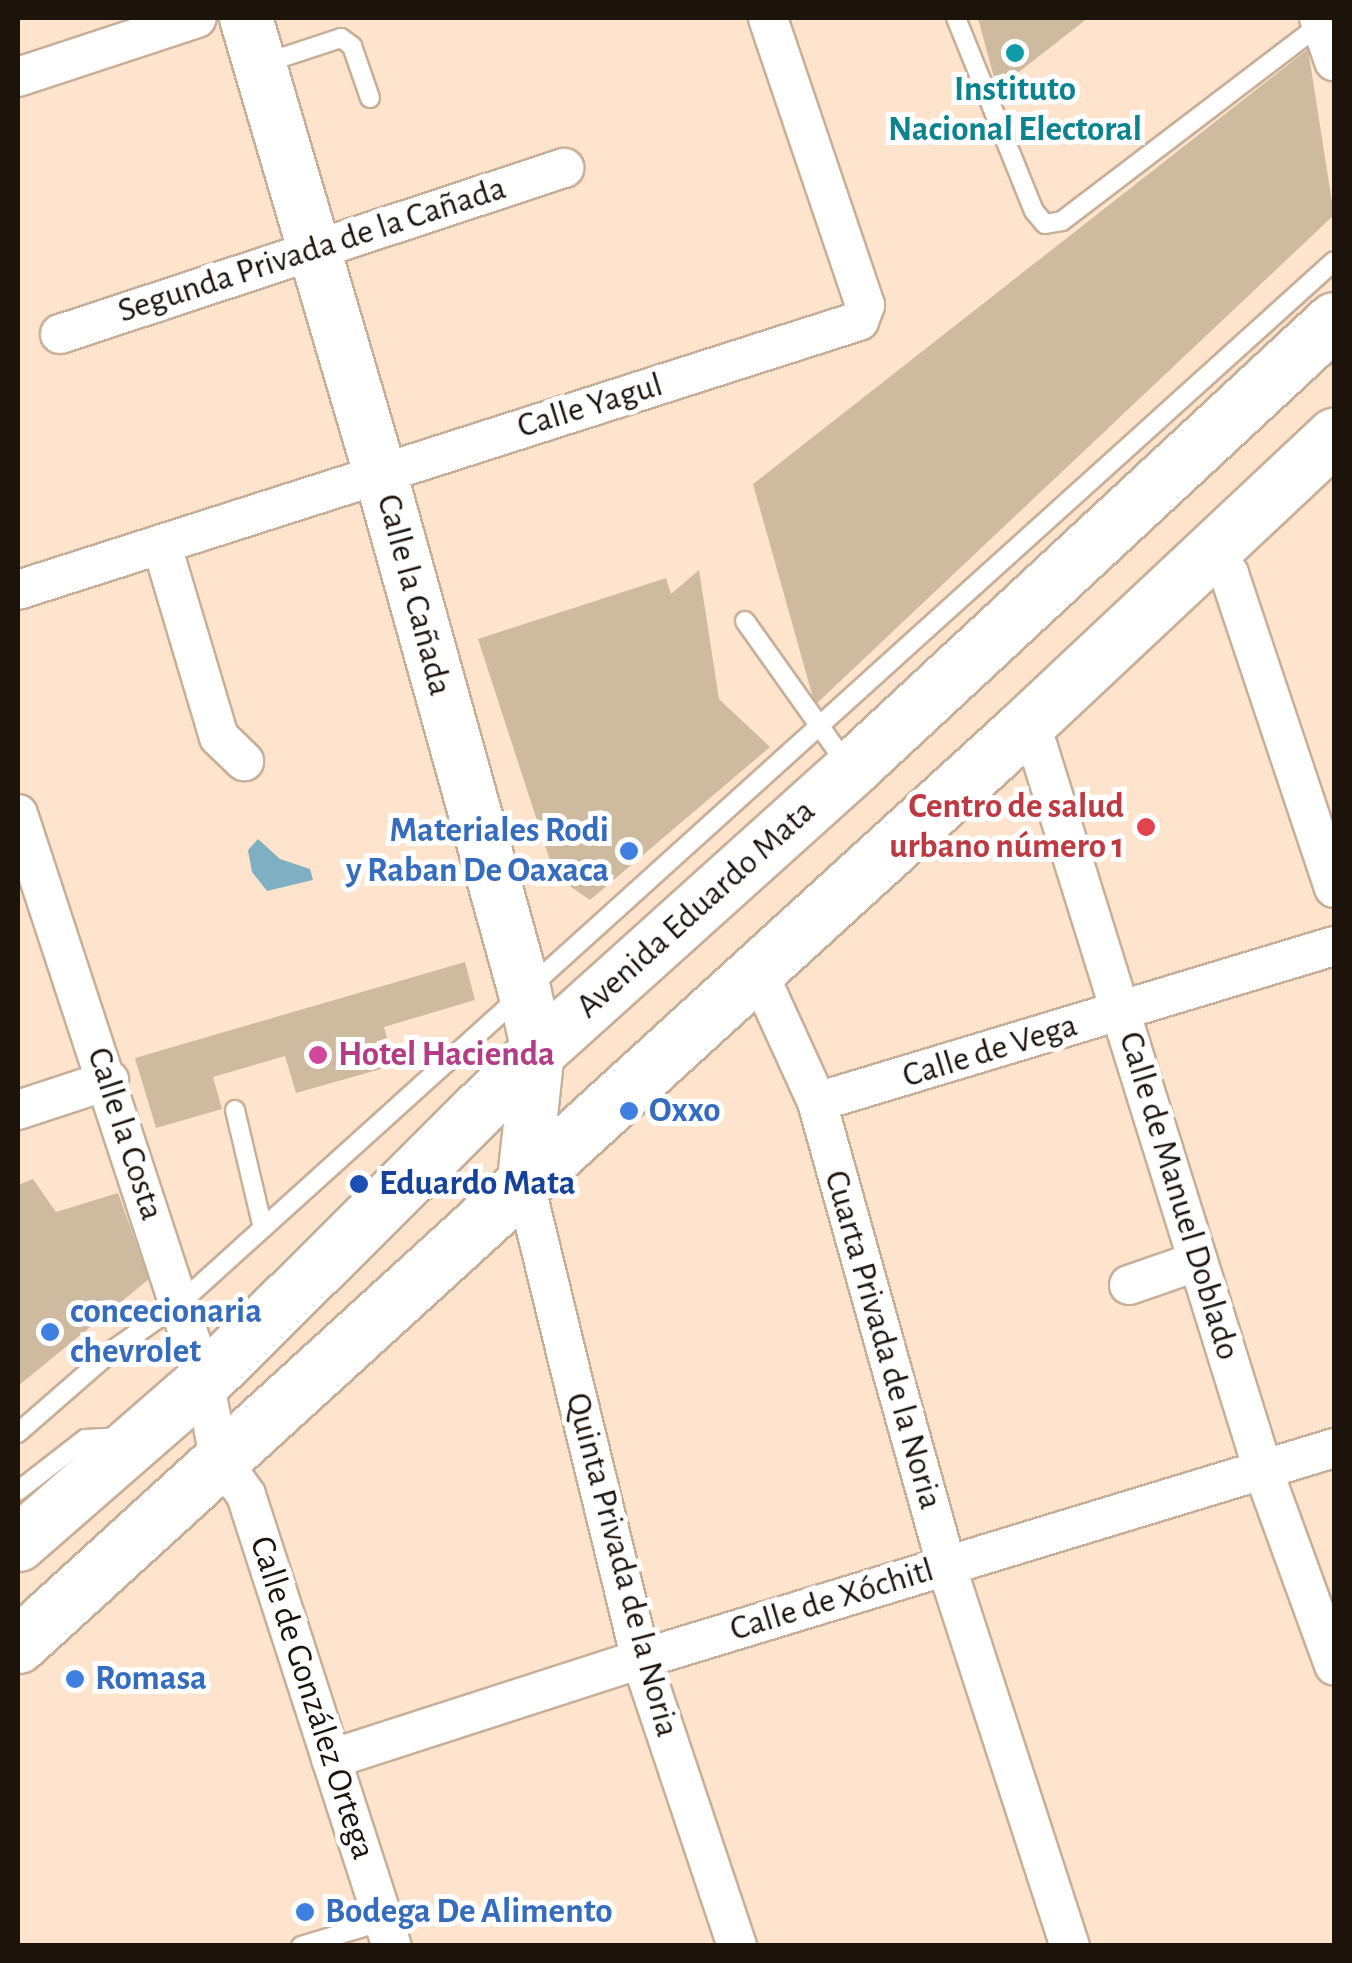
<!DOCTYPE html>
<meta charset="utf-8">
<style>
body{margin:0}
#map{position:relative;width:1352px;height:1963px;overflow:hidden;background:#ffe4cd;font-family:"Alegreya Sans",sans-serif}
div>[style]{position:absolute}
.water>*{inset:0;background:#7fafc3}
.building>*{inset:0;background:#cdba9f}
.roads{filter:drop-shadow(2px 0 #c8af99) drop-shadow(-2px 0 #c8af99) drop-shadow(0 2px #c8af99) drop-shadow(0 -2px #c8af99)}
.lane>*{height:18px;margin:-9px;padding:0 9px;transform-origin:9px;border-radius:9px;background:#fff}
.street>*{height:38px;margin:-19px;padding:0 19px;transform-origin:19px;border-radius:19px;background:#fff}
.secondary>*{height:52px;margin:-26px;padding:0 26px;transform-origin:26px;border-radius:26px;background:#fff}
.primary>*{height:55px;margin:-27.5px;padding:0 27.5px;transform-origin:27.5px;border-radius:27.5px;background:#fff}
.dots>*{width:28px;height:28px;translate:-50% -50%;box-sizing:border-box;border:5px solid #fff;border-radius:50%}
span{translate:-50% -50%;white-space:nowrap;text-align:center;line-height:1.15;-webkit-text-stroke:10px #fff;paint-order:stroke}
.culture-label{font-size:35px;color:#0d838f;font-weight:700}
.street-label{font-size:35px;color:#1c130b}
.health-label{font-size:35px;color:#be3a42;font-weight:700}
.right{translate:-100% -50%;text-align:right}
.shop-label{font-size:35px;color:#366cbe;font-weight:700}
.left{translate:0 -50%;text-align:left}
.hotel-label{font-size:35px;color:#b23c85;font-weight:700}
.transit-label{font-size:35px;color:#164399;font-weight:700}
.frame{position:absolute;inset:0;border:20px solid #1c130b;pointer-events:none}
</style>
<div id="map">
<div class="water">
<div style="clip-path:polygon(258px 839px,280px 859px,310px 869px,313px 880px,267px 891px,252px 872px,248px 850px)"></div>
</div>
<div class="building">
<div style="clip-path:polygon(978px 18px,1088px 18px,997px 89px)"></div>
<div style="clip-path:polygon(1308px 49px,1334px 215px,815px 705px,753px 484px)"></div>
<div style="clip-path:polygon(699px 570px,719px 699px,770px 747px,590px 900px,555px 876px,478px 639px,666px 578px,671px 594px)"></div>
<div style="clip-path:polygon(465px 962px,475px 1000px,384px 1027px,395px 1065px,296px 1093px,285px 1056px,213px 1077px,222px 1109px,156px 1128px,135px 1058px)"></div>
<div style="clip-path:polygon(33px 1179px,56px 1212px,118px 1193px,149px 1279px,18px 1386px,18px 1185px)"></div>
</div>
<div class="roads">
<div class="lane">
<div style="left:956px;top:18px;width:208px;rotate:68deg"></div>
<div style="left:1034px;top:211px;width:17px;rotate:50deg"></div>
<div style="left:1045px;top:224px;width:17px;rotate:-10deg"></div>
<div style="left:1062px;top:221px;width:325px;rotate:-37.3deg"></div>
<div style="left:265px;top:63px;width:80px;rotate:-18.2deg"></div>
<div style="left:341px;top:38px;width:14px;rotate:36deg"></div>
<div style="left:352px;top:46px;width:55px;rotate:70.9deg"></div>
<div style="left:745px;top:621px;width:174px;rotate:54.6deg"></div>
<div style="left:235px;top:1110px;width:121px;rotate:76.7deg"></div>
<div style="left:18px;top:1433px;width:126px;rotate:-41.1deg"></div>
<div style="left:113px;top:1350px;width:80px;rotate:-34.9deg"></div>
<div style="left:179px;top:1304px;width:1556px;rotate:-42.08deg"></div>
<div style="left:18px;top:1491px;width:85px;rotate:-37.8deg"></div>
<div style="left:85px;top:1439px;width:34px;rotate:-3deg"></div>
<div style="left:301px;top:1946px;width:87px;rotate:-16.8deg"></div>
</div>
<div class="street">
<div style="left:1319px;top:18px;width:46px;rotate:70.8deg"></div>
<div style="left:18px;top:77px;width:188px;rotate:-18.2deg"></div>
<div style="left:60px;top:334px;width:531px;rotate:-18.23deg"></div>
<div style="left:162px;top:546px;width:199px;rotate:73.4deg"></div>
<div style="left:219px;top:737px;width:35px;rotate:44deg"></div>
<div style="left:1210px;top:551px;width:30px;rotate:50deg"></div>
<div style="left:1229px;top:574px;width:331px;rotate:71.5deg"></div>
<div style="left:18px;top:590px;width:883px;rotate:-17.74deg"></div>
<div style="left:859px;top:321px;width:17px;rotate:-69deg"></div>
<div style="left:865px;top:305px;width:303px;rotate:-108.7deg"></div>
<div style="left:1023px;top:728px;width:24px;rotate:52deg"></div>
<div style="left:1038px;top:747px;width:757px;rotate:72.71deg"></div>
<div style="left:1263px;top:1470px;width:208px;rotate:70deg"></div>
<div style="left:18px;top:814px;width:597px;rotate:71.84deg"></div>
<div style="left:204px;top:1381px;width:77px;rotate:78.8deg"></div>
<div style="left:219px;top:1457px;width:47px;rotate:54.6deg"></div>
<div style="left:246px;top:1495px;width:474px;rotate:72.1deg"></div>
<div style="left:750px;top:973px;width:23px;rotate:47deg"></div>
<div style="left:766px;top:990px;width:123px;rotate:65.5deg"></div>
<div style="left:817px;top:1102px;width:481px;rotate:74.4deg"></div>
<div style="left:946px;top:1565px;width:401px;rotate:72deg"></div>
<div style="left:817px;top:1102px;width:540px;rotate:-16.79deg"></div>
<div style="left:18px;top:1110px;width:96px;rotate:-18.2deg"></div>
<div style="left:524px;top:1180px;width:493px;rotate:76.3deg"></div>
<div style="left:641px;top:1659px;width:303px;rotate:71.5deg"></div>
<div style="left:1129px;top:1285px;width:73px;rotate:-19.2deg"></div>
<div style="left:331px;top:1759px;width:326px;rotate:-17.9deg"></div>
<div style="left:641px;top:1659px;width:724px;rotate:-16.93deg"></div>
</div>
<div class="secondary">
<div style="left:246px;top:18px;width:473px;rotate:73.6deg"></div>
<div style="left:380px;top:472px;width:537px;rotate:74.44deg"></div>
<div style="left:524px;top:989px;width:64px;rotate:77.3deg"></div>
<div style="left:538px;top:1051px;width:130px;rotate:96.2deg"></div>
</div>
<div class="primary">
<div style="left:18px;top:1543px;width:247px;rotate:-41.1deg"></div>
<div style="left:204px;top:1381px;width:470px;rotate:-44.7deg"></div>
<div style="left:538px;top:1051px;width:421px;rotate:-42deg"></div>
<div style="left:851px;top:769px;width:659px;rotate:-42.91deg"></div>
<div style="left:18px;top:1645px;width:1360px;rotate:-42.38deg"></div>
<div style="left:1023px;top:728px;width:427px;rotate:-43.2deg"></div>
</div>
</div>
<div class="dots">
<div style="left:1015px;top:53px;background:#0f9aa8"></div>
<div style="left:1146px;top:827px;background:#e0444e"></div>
<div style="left:629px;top:851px;background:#3f7fe0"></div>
<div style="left:318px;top:1055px;background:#d1479c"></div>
<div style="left:629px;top:1111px;background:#3f7fe0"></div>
<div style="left:359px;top:1184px;background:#1a4fb4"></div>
<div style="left:50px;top:1332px;background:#3f7fe0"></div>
<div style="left:75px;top:1679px;background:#3f7fe0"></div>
<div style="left:305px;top:1912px;background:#3f7fe0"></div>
</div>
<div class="culture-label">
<span style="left:1015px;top:110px">Instituto<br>Nacional Electoral</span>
</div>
<div class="street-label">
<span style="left:312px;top:250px;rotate:-18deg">Segunda Privada de la Cañada</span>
<span style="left:590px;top:406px;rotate:-17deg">Calle Yagul</span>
<span style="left:414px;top:595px;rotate:75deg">Calle la Cañada</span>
<span style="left:696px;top:909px;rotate:-42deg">Avenida Eduardo Mata</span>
<span style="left:990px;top:1051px;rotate:-17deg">Calle de Vega</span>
<span style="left:125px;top:1134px;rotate:72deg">Calle la Costa</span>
<span style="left:1179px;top:1196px;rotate:73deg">Calle de Manuel Doblado</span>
<span style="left:883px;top:1340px;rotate:74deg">Cuarta Privada de la Noria</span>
<span style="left:622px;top:1565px;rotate:75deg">Quinta Privada de la Noria</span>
<span style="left:832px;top:1600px;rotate:-17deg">Calle de Xóchitl</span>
<span style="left:312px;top:1698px;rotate:72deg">Calle de González Ortega</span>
</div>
<div class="health-label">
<span class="right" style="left:1124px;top:827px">Centro de salud<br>urbano número 1</span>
</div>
<div class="shop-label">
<span class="right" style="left:609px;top:851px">Materiales Rodi<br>y Raban De Oaxaca</span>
<span class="left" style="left:649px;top:1111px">Oxxo</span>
<span class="left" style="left:70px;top:1332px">concecionaria<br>chevrolet</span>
<span class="left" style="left:95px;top:1679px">Romasa</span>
<span class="left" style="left:325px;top:1912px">Bodega De Alimento</span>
</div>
<div class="hotel-label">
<span class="left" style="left:338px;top:1055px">Hotel Hacienda</span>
</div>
<div class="transit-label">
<span class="left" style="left:379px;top:1184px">Eduardo Mata</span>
</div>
<div class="frame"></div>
</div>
